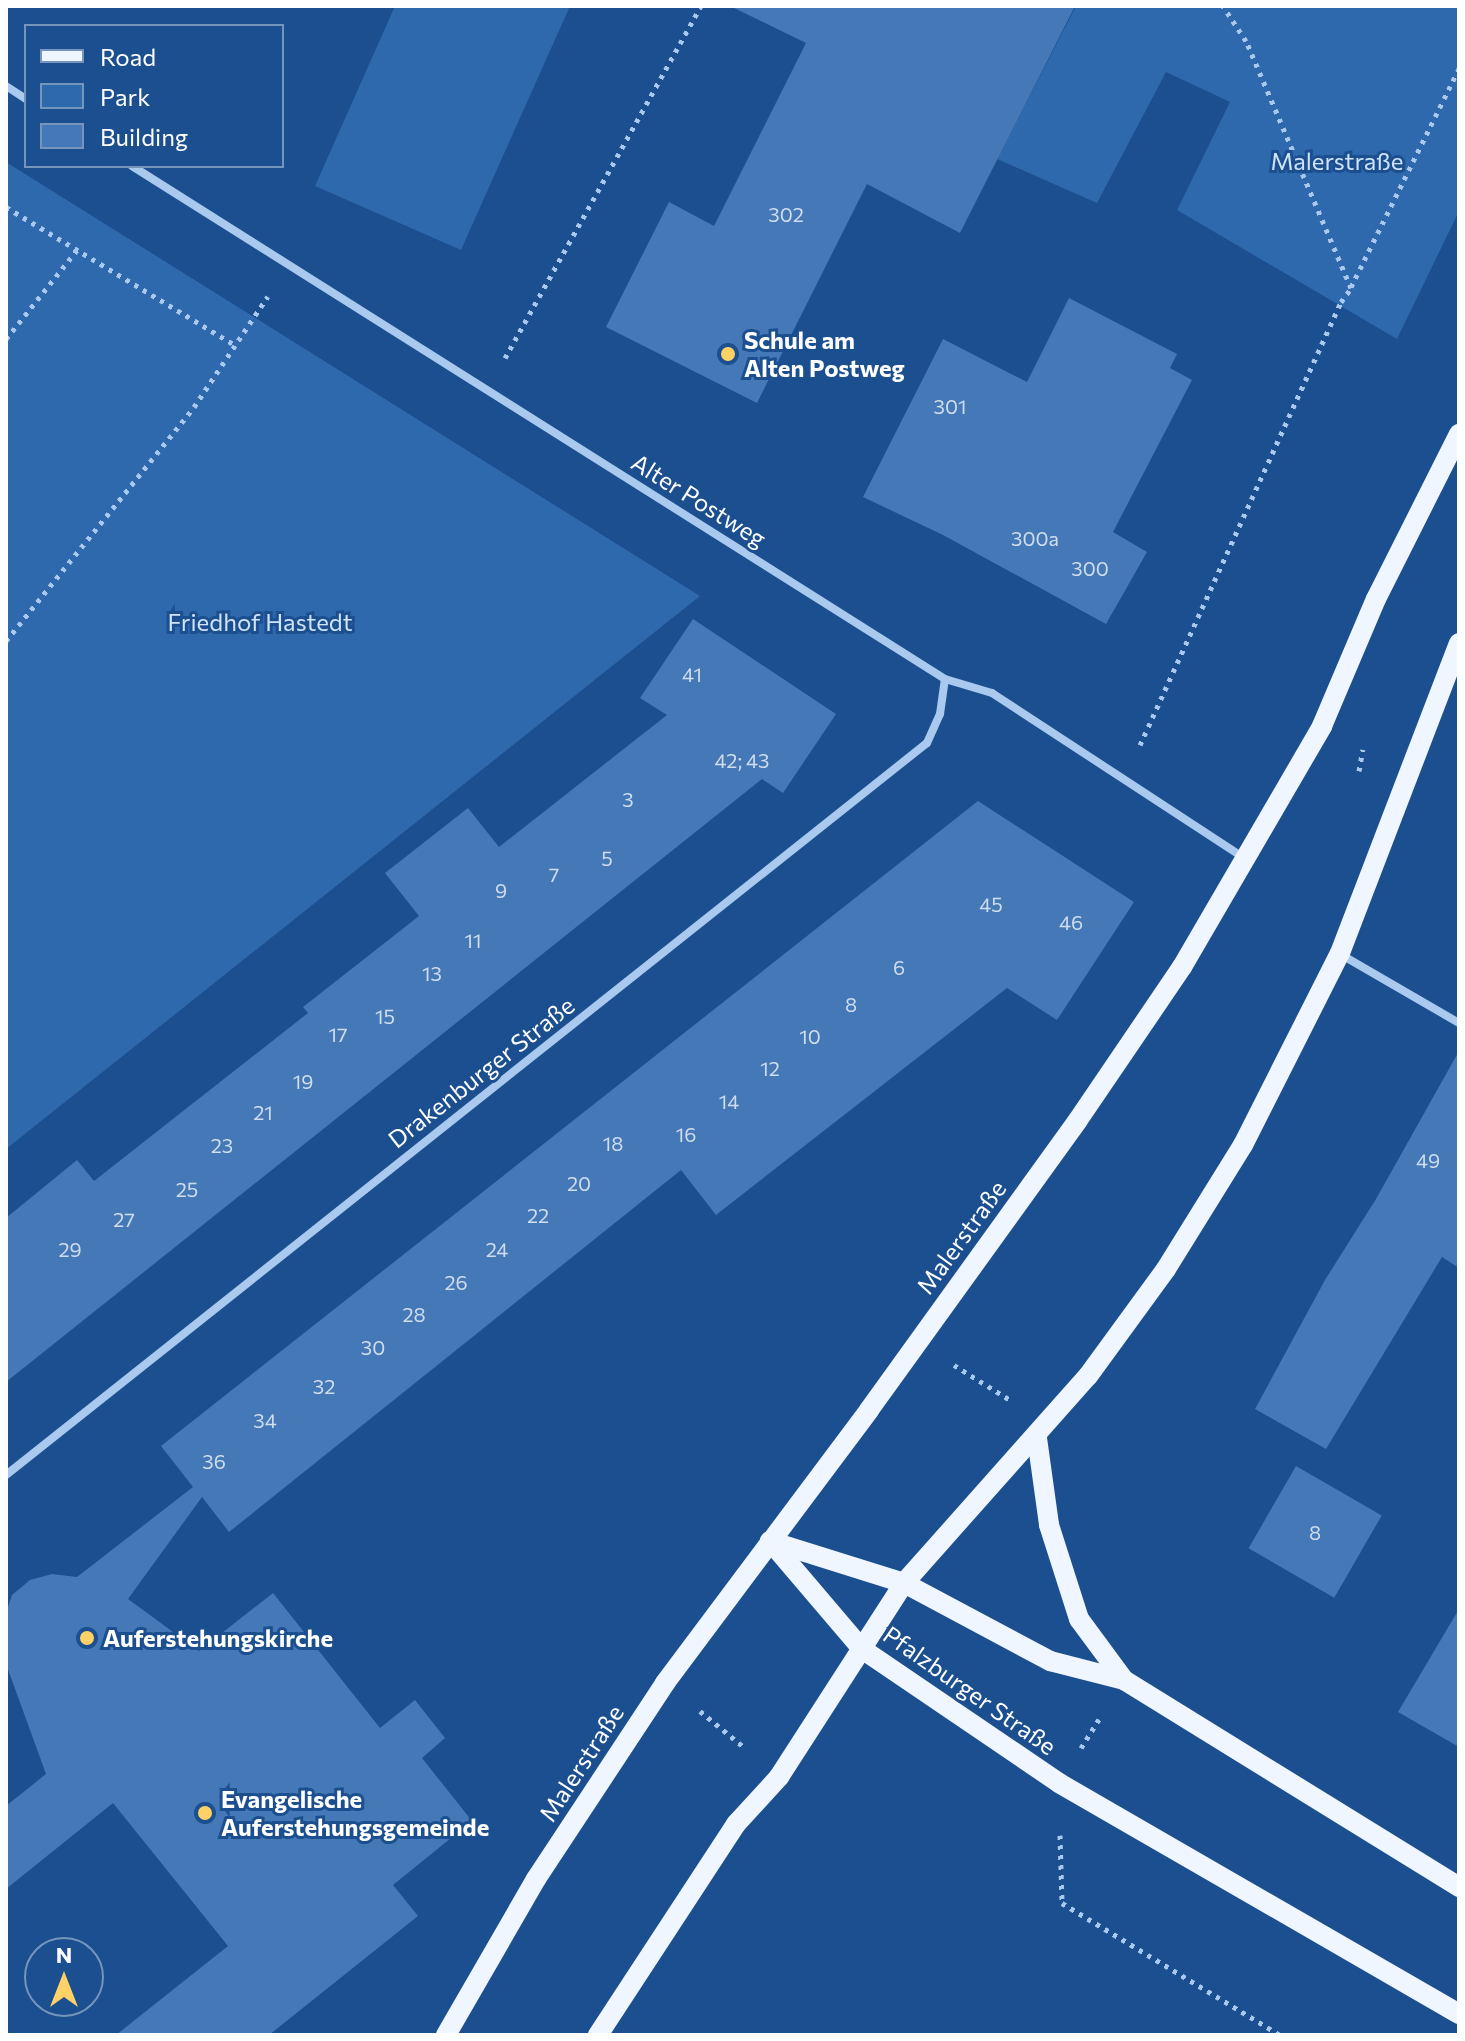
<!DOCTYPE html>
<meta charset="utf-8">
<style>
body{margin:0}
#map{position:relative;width:1465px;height:2041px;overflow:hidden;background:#1b4f8f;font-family:Commissioner,sans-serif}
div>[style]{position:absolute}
.green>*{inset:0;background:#2e69ad}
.building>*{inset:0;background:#4478b7;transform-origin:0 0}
.path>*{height:5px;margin-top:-2.5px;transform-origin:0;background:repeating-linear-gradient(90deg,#a9c9ee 0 4px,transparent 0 10px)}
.street>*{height:8px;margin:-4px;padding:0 4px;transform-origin:4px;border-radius:4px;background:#a9c9ee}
.primary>*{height:20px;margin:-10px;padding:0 10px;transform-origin:10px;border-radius:10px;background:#f0f6ff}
.dots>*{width:22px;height:22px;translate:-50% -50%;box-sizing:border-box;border:4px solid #1b4f8f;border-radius:50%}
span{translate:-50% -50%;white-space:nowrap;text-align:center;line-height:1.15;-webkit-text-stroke:6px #1b4f8f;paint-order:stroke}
.number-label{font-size:20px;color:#d0dded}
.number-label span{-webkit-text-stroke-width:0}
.park-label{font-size:24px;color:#cfe3fa}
.poi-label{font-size:24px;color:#fff;font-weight:700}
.left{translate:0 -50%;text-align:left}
.street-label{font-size:24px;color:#fff}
.frame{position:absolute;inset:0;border:8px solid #fff;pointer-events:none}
.legend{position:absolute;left:24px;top:24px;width:260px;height:144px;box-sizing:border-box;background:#1b4f8f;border:2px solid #7695bc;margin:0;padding:10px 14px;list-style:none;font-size:24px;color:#fff}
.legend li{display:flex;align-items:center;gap:16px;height:40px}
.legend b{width:40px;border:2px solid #7695bc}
.north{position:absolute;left:24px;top:1937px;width:80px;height:80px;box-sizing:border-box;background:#1b4f8f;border:2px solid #7695bc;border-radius:50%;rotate:0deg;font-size:22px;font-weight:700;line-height:32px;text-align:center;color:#fff}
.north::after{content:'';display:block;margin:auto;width:28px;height:36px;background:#ffd166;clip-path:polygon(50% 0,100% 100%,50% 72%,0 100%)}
</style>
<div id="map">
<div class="green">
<div style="clip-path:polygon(395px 6px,570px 6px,461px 250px,315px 186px)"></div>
<div style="clip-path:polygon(1076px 6px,1459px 6px,1459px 211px,1397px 339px,1177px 210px,1230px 102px,1166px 72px,1097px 203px,997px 159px)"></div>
<div style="clip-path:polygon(6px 162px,700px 596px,6px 1149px)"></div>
</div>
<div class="building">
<div style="clip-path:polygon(730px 6px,1075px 6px,960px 233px,867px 184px,757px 403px,606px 327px,669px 202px,714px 226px,806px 43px)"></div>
<div style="clip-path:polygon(1069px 298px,1177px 354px,1170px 368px,1192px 380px,1113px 532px,1147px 552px,1106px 624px,943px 535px,863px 497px,943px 339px,1027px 382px)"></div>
<div style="clip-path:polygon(693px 619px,836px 714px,783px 793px,762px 779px,6px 1382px,6px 1218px,77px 1160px,94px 1181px,308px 1013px,303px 1007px,419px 916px,385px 873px,468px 808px,499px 847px,667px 715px,640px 698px)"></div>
<div style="clip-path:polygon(978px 801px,1134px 902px,1057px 1020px,1007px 988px,716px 1215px,681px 1170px,229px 1532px,202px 1497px,128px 1599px,199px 1651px,273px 1593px,380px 1728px,415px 1700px,445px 1738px,422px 1758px,472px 1821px,393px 1885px,418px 1916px,269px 2035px,116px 2035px,228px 1946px,113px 1803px,6px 1889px,6px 1806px,46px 1774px,6px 1664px,6px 1613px,12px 1595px,30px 1580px,52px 1574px,77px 1577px,193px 1487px,161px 1446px)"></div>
<div style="clip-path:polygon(1459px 1051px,1459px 1268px,1442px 1257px,1326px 1449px,1255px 1409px,1325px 1280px,1376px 1199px)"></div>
<div style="left:1296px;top:1466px;width:99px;height:95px;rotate:30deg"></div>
<div style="clip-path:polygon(1459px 1609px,1459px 1747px,1398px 1712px)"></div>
</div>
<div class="path">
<div style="left:6px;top:207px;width:267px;rotate:31.1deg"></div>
<div style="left:1351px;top:287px;width:244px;rotate:-63.7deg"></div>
<div style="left:6px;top:339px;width:114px;rotate:-51.4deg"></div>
<div style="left:505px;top:358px;width:403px;rotate:-60.9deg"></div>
<div style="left:6px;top:641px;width:300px;rotate:-51.2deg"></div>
<div style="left:194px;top:407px;width:133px;rotate:-56.3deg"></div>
<div style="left:1140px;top:745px;width:486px;rotate:-65.6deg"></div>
<div style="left:1341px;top:302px;width:17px;rotate:-54deg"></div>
<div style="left:1351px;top:288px;width:268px;rotate:-113deg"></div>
<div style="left:1246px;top:41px;width:42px;rotate:-123.3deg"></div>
<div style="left:1359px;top:771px;width:22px;rotate:-80deg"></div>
<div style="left:954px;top:1365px;width:66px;rotate:32deg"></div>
<div style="left:700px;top:1711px;width:58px;rotate:39.4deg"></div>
<div style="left:1081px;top:1748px;width:34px;rotate:-58deg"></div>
<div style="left:1060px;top:1835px;width:68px;rotate:88.3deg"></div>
<div style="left:1062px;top:1903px;width:255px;rotate:31.2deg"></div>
</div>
<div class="street">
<div style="left:6px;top:86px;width:24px;rotate:33deg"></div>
<div style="left:132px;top:166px;width:961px;rotate:32.25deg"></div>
<div style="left:945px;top:679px;width:49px;rotate:16.6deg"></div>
<div style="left:992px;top:693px;width:303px;rotate:33.2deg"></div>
<div style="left:1340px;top:954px;width:138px;rotate:30.1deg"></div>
<div style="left:6px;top:1475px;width:1176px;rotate:-38.48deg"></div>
<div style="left:927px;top:743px;width:32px;rotate:-66deg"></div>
<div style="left:940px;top:714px;width:35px;rotate:-82deg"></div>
</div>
<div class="primary">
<div style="left:1037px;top:1438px;width:88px;rotate:82.1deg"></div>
<div style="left:1049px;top:1525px;width:99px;rotate:72.3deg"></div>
<div style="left:1079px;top:1619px;width:76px;rotate:53.6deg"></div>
<div style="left:770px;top:1541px;width:142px;rotate:49.6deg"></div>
<div style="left:862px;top:1649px;width:238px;rotate:34.2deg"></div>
<div style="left:1059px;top:1783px;width:462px;rotate:30deg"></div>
<div style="left:770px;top:1541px;width:140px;rotate:17.4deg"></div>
<div style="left:904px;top:1583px;width:166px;rotate:28.1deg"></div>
<div style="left:1050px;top:1661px;width:76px;rotate:14.4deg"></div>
<div style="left:1124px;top:1680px;width:394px;rotate:31.7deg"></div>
<div style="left:446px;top:2035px;width:180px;rotate:-60deg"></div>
<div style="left:536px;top:1879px;width:235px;rotate:-56.6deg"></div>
<div style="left:665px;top:1683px;width:341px;rotate:-53.2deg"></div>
<div style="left:869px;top:1410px;width:357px;rotate:-54.2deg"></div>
<div style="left:1078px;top:1120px;width:185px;rotate:-55.8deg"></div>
<div style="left:1182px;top:967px;width:279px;rotate:-59.8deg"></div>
<div style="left:1322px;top:726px;width:138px;rotate:-67deg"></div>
<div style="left:1376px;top:599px;width:185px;rotate:-63.3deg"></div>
<div style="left:598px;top:2035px;width:252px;rotate:-56.8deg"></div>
<div style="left:736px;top:1824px;width:64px;rotate:-47.5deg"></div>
<div style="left:779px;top:1777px;width:231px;rotate:-57.2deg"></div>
<div style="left:904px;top:1583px;width:277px;rotate:-48.4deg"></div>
<div style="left:1088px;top:1376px;width:132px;rotate:-53.9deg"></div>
<div style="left:1166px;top:1269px;width:146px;rotate:-58.2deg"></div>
<div style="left:1243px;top:1145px;width:215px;rotate:-63.2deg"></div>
<div style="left:1340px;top:953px;width:332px;rotate:-69deg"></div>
</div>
<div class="dots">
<div style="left:728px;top:354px;background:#ffd166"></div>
<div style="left:87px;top:1638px;background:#ffd166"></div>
<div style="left:205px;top:1813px;background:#ffd166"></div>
</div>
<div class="number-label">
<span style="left:786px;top:214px">302</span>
<span style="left:950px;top:406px">301</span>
<span style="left:1035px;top:538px">300a</span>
<span style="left:1090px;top:568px">300</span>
<span style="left:692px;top:674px">41</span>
<span style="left:742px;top:760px">42; 43</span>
<span style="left:628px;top:799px">3</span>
<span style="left:607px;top:858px">5</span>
<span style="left:554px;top:874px">7</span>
<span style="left:501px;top:890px">9</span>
<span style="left:991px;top:904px">45</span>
<span style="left:1071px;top:922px">46</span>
<span style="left:473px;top:940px">11</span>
<span style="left:899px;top:967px">6</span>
<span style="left:432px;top:973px">13</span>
<span style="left:851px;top:1004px">8</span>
<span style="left:385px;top:1016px">15</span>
<span style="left:338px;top:1034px">17</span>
<span style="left:810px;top:1036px">10</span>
<span style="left:770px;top:1068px">12</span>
<span style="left:303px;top:1081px">19</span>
<span style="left:729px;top:1101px">14</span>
<span style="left:263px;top:1112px">21</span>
<span style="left:686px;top:1134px">16</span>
<span style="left:613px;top:1143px">18</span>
<span style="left:222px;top:1145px">23</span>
<span style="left:1428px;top:1160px">49</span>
<span style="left:579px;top:1183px">20</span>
<span style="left:187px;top:1189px">25</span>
<span style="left:538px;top:1215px">22</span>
<span style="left:124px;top:1219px">27</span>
<span style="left:70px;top:1249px">29</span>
<span style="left:497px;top:1249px">24</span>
<span style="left:456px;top:1282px">26</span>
<span style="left:414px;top:1314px">28</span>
<span style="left:373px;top:1347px">30</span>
<span style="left:324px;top:1386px">32</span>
<span style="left:265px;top:1420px">34</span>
<span style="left:214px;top:1461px">36</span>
<span style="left:1315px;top:1532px">8</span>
</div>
<div class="park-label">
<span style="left:1337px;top:161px">Malerstraße</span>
<span style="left:260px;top:622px">Friedhof Hastedt</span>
</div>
<div class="poi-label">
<span class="left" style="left:744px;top:354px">Schule am<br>Alten Postweg</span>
<span class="left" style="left:103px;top:1638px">Auferstehungskirche</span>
<span class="left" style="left:221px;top:1813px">Evangelische<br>Auferstehungsgemeinde</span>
</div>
<div class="street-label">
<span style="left:699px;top:500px;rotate:32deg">Alter Postweg</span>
<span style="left:481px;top:1072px;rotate:-38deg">Drakenburger Straße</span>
<span style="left:961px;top:1237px;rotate:-54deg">Malerstraße</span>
<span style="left:970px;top:1690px;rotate:35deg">Pfalzburger Straße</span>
<span style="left:581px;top:1763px;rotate:-57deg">Malerstraße</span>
</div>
<div class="frame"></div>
<ul class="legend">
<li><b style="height:10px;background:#f0f6ff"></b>Road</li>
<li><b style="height:22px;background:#2e69ad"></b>Park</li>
<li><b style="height:22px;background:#4478b7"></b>Building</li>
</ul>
<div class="north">N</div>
</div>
